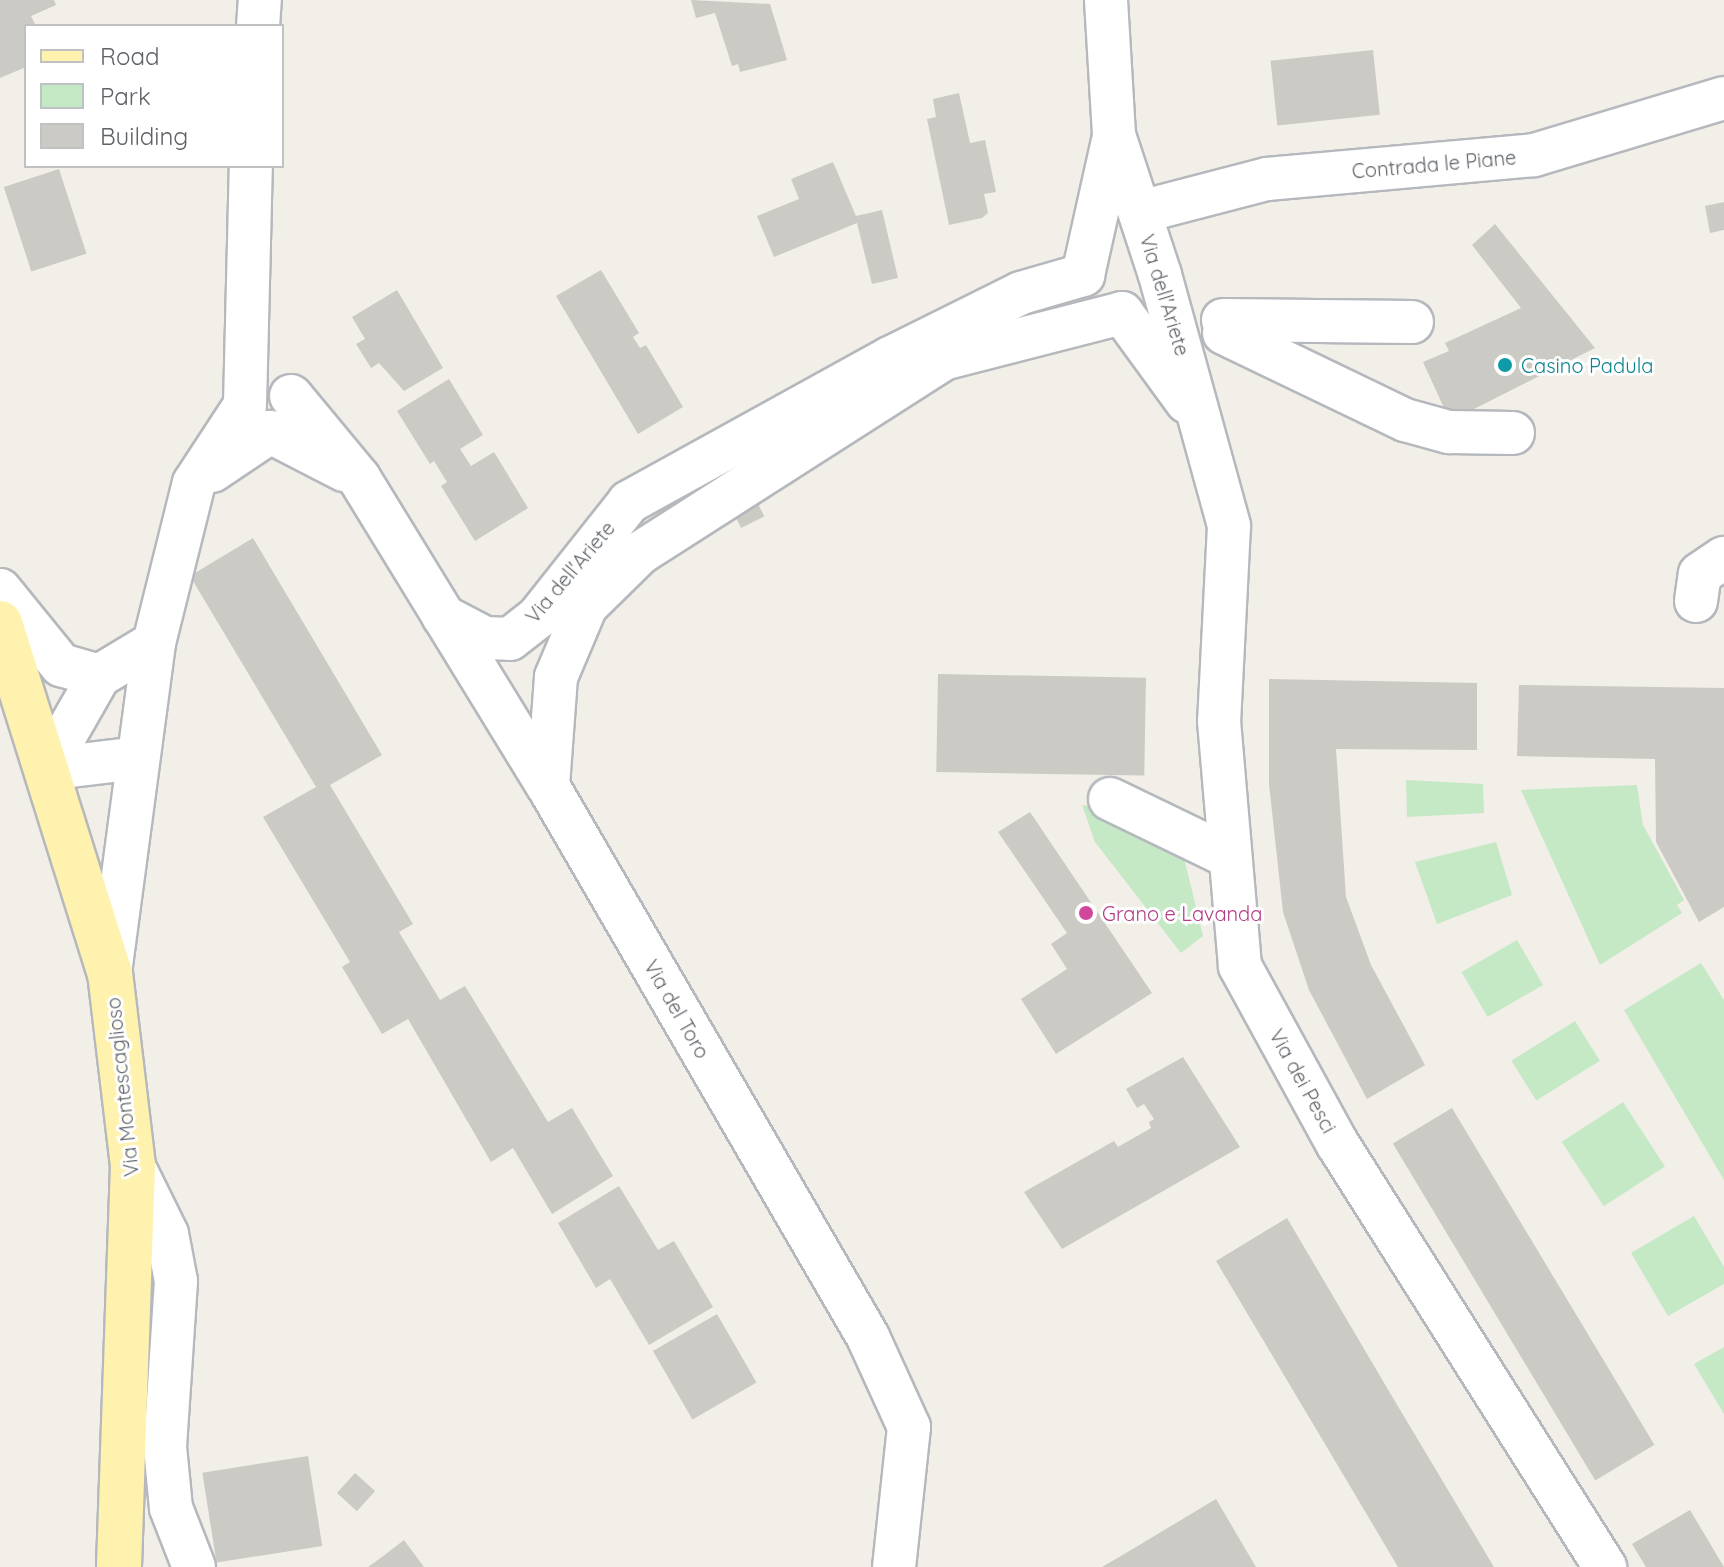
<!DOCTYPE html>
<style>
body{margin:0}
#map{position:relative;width:1724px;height:1567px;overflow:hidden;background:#f1efe8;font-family:Quicksand,sans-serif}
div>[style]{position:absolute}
.green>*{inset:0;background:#c5e8c5;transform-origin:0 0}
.building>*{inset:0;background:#cccac5;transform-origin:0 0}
.roads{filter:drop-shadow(2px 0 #b5b8bc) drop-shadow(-2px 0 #b5b8bc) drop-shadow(0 2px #b5b8bc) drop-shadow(0 -2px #b5b8bc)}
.minor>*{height:42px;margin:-21px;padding:0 21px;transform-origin:21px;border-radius:21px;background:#fff}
.major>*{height:44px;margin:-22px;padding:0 22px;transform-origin:22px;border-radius:22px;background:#fff2af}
.dots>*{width:22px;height:22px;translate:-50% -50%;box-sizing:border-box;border:4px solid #fff;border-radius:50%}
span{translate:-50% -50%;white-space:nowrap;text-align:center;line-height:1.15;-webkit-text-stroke:6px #fff;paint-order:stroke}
.street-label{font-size:20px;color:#5f6368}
.culture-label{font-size:20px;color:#0d838f}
.left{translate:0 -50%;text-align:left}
.hotel-label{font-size:20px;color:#b23c85}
.legend{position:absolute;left:24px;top:24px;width:260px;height:144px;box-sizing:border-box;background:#fff;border:2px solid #bfc1c3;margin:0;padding:10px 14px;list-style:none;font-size:24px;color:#5f6368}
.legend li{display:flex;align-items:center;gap:16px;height:40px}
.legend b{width:40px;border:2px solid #bfc1c3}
</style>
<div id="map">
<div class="green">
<div style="clip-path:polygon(1406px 780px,1483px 784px,1484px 813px,1407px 817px)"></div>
<div style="clip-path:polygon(1637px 785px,1643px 825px,1684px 900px,1677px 905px,1682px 913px,1600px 965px,1521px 790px)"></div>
<div style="clip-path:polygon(1082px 805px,1105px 809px,1184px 858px,1203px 936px,1181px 953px,1095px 842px)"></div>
<div style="clip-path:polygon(1496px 842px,1512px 895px,1437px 924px,1415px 862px)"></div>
<div style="left:1517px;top:940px;width:52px;height:64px;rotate:60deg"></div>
<div style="clip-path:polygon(1701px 963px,1724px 1000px,1724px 1180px,1624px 1010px)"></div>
<div style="left:1575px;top:1021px;width:47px;height:75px;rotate:58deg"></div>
<div style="left:1623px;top:1102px;width:77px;height:73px;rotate:57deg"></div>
<div style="clip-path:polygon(1694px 1216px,1724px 1267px,1724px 1284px,1668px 1316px,1631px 1253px)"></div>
<div style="clip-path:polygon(1724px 1347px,1724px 1414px,1694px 1364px)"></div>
</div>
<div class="building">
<div style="clip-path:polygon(0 0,54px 0,56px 5px,31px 16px,36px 26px,26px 26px,26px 67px,0 78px)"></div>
<div style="clip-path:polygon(691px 0,770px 4px,787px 60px,740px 72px,738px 64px,732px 66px,715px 13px,696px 18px)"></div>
<div style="left:1373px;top:50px;width:65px;height:103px;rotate:84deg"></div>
<div style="clip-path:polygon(959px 93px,970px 143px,985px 140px,996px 192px,984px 194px,988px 213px,982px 218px,949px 225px,927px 119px,936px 117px,933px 99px)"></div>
<div style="clip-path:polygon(833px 162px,856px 216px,882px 210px,898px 278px,872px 284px,857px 223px,774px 257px,757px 216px,799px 199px,791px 179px)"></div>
<div style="left:59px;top:169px;width:89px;height:58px;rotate:72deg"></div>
<div style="clip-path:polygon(1724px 202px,1724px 230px,1710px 233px,1705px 206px)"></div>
<div style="clip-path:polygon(1495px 224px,1595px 348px,1450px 421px,1423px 362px,1449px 351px,1445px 343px,1521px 308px,1472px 245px)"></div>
<div style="clip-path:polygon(601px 270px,639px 333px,633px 337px,640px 348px,646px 345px,683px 407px,638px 434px,556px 296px)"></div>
<div style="clip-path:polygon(397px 290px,443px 368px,404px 391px,379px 363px,371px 368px,356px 344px,365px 339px,352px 317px)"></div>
<div style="clip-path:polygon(449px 379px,483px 435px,460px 449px,471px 466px,494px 452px,528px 508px,475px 541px,441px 486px,447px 482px,434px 461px,430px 464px,397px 411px)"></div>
<div style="left:753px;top:494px;width:25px;height:26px;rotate:63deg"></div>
<div style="clip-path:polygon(253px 538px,382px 755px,330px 785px,413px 924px,399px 932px,440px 1000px,465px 986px,548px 1122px,572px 1108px,613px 1176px,552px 1214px,513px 1148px,491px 1162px,408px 1019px,382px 1034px,342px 967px,350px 962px,263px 817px,316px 787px,190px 576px)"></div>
<div style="left:938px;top:674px;width:208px;height:98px;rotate:1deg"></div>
<div style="clip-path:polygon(1269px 679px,1477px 683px,1477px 750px,1336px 749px,1346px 897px,1371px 965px,1425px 1065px,1367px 1099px,1309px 990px,1283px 912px,1269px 784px)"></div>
<div style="clip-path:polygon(1519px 685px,1724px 688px,1724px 907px,1699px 922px,1656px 842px,1655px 759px,1517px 756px)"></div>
<div style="clip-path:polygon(1030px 812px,1152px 993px,1056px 1054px,1021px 999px,1067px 969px,1051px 944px,1067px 933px,998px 832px)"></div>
<div style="clip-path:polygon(1183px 1057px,1240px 1147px,1062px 1249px,1024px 1192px,1114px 1141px,1118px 1147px,1151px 1128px,1149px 1122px,1154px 1119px,1144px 1104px,1137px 1108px,1126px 1089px)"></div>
<div style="left:1452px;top:1108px;width:393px;height:69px;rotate:59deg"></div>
<div style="clip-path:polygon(619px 1186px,658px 1250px,674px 1241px,713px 1307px,649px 1345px,610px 1279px,596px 1288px,558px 1223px)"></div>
<div style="clip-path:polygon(1287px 1218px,1393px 1398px,1494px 1567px,1398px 1567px,1322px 1439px,1216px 1261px)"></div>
<div style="left:717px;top:1314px;width:79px;height:74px;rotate:60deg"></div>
<div style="left:308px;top:1456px;width:91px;height:107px;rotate:81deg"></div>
<div style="left:355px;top:1473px;width:27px;height:27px;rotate:42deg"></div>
<div style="clip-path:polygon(1216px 1499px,1256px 1567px,1102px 1567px,1126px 1553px)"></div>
<div style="clip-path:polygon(1690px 1510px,1724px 1567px,1646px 1567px,1632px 1544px)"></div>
<div style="clip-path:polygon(404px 1540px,424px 1567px,368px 1567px,382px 1557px)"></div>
</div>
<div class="roads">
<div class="minor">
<div style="left:1106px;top:0;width:135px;rotate:86.6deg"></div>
<div style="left:1114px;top:135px;width:147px;rotate:71.8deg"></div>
<div style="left:1160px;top:275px;width:260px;rotate:74.6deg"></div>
<div style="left:1229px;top:526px;width:195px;rotate:92.9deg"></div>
<div style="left:1219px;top:721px;width:246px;rotate:85.1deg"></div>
<div style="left:1240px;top:966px;width:202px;rotate:61.3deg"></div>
<div style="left:1337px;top:1143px;width:502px;rotate:57.7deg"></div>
<div style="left:258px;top:26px;width:26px;rotate:-86deg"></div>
<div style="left:1140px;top:212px;width:131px;rotate:-14.6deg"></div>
<div style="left:1267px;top:179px;width:268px;rotate:-5.1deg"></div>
<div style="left:1534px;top:155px;width:198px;rotate:-16.7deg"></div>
<div style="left:1223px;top:320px;width:189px;rotate:0.6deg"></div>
<div style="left:1224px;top:333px;width:201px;rotate:25.7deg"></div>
<div style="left:1405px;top:420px;width:46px;rotate:15.3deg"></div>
<div style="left:1449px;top:432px;width:64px;rotate:0.9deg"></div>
<div style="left:291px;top:396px;width:107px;rotate:50.3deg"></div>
<div style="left:359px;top:478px;width:361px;rotate:58.5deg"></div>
<div style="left:548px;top:786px;width:637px;rotate:59.85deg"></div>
<div style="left:868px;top:1337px;width:99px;rotate:65.5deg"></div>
<div style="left:909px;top:1427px;width:141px;rotate:96.1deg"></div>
<div style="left:212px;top:471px;width:70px;rotate:-33.9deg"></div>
<div style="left:270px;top:432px;width:83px;rotate:27.2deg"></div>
<div style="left:0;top:590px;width:97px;rotate:50.9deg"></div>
<div style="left:61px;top:665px;width:40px;rotate:16deg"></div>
<div style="left:99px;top:676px;width:64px;rotate:-31deg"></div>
<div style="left:1696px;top:601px;width:27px;rotate:-82deg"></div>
<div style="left:1700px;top:574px;width:29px;rotate:-34deg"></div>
<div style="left:443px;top:616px;width:47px;rotate:27.6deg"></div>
<div style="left:485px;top:638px;width:25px;rotate:2deg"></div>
<div style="left:510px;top:639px;width:36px;rotate:-38deg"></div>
<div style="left:538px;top:617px;width:147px;rotate:-51.6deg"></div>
<div style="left:629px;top:502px;width:298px;rotate:-28.9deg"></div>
<div style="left:890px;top:358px;width:146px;rotate:-26.4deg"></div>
<div style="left:1021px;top:293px;width:65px;rotate:-16.2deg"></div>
<div style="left:1083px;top:275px;width:142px;rotate:-77.4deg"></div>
<div style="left:46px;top:769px;width:107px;rotate:-60.3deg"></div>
<div style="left:46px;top:769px;width:93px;rotate:-6.8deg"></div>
<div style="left:548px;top:786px;width:109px;rotate:-85.8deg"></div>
<div style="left:556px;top:677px;width:77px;rotate:-67.1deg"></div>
<div style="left:586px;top:606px;width:76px;rotate:-44.5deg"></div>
<div style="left:640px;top:553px;width:360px;rotate:-32.6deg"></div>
<div style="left:943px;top:359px;width:185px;rotate:-14.4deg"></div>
<div style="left:1122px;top:313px;width:110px;rotate:53.9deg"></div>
<div style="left:1110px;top:799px;width:133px;rotate:25.8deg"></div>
<div style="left:110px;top:973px;width:333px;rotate:-82.4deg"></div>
<div style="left:154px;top:643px;width:165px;rotate:-76deg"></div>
<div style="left:194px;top:483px;width:93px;rotate:-56.8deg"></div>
<div style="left:245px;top:405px;width:239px;rotate:-88.6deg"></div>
<div style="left:133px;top:1165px;width:77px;rotate:63.8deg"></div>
<div style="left:167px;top:1234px;width:48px;rotate:79.2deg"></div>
<div style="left:176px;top:1281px;width:166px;rotate:93.8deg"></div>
<div style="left:165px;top:1447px;width:61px;rotate:84.4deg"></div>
<div style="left:171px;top:1508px;width:63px;rotate:68.7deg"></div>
</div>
<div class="major">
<div style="left:0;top:623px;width:367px;rotate:72.6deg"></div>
<div style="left:110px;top:973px;width:193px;rotate:83.2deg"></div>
<div style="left:133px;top:1165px;width:402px;rotate:92deg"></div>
</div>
</div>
<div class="dots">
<div style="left:1505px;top:365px;background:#0f9aa8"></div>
<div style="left:1086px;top:913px;background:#d1479c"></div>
</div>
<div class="street-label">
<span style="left:1434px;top:164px;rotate:-5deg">Contrada le Piane</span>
<span style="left:1165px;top:295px;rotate:73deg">Via dell'Ariete</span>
<span style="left:570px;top:572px;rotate:-50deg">Via dell'Ariete</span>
<span style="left:677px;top:1009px;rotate:60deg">Via del Toro</span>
<span style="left:1303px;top:1081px;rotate:61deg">Via dei Pesci</span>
<span style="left:122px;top:1087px;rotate:-96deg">Via Montescaglioso</span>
</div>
<div class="culture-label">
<span class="left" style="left:1521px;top:365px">Casino Padula</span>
</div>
<div class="hotel-label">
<span class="left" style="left:1102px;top:913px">Grano e Lavanda</span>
</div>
<ul class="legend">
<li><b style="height:10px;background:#fff2af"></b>Road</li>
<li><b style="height:22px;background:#c5e8c5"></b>Park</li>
<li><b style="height:22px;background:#cccac5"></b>Building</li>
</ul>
</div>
